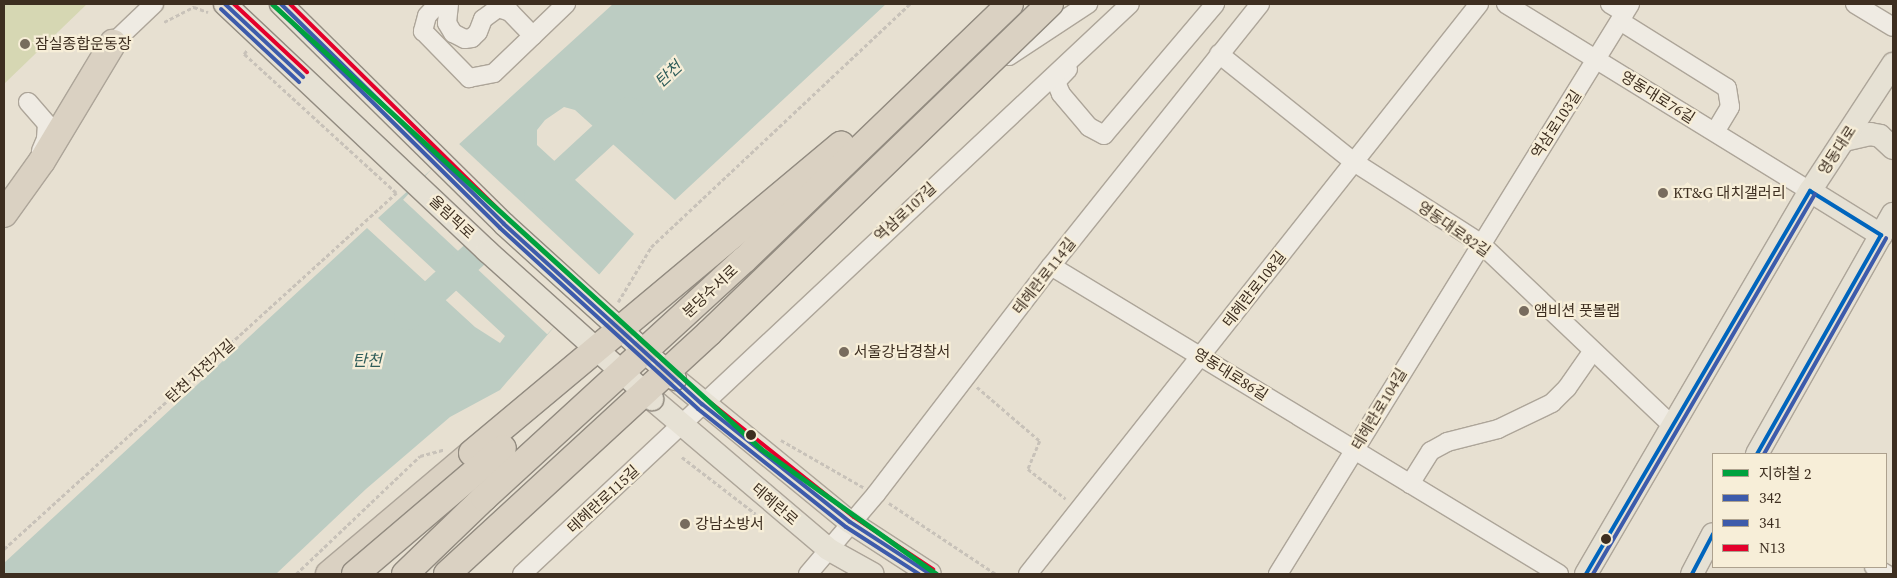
<!DOCTYPE html>
<meta charset="utf-8">
<style>
body{margin:0}
#map{position:relative;width:1897px;height:578px;overflow:hidden;background:#e7e0d1;font-family:"Source Serif 4","Noto Sans KR",serif}
div>[style]{position:absolute}
.green>*{inset:0;background:#d6d7b3}
.water>*{inset:0;background:#bcccc2}
.pier>*{inset:0;background:#e7e0d1;transform-origin:0 0}
.river>*{height:28px;margin:-14px;padding:0 14px;transform-origin:14px;border-radius:14px;background:#bcccc2}
.path>*{height:2.5px;margin-top:-1.25px;transform-origin:0;background:repeating-linear-gradient(90deg,#c8c2b9 0 4px,transparent 0 6.5px)}
.roads{filter:drop-shadow(1px 0 #ada599) drop-shadow(-1px 0 #ada599) drop-shadow(0 1px #ada599) drop-shadow(0 -1px #ada599)}
.minor>*{height:18px;margin:-9px;padding:0 9px;transform-origin:9px;border-radius:9px;background:#efebe3}
.major>*{height:22px;margin:-11px;padding:0 11px;transform-origin:11px;border-radius:11px;background:#e6e1d4}
.highway>*{height:26px;margin:-13px;padding:0 13px;transform-origin:13px;border-radius:13px;background:#dad1c2}
.bridges{filter:drop-shadow(1px 0 #928b80) drop-shadow(-1px 0 #928b80) drop-shadow(0 1px #928b80) drop-shadow(0 -1px #928b80)}
.major-bridge>*{height:22px;margin:-11px;padding:0 11px;transform-origin:11px;border-radius:11px;background:#e6e1d4}
.highway-bridge>*{height:26px;margin:-13px;padding:0 13px;transform-origin:13px;border-radius:13px;background:#dad1c2}
.bus-1>*{height:4px;margin:-2px;padding:0 2px;transform-origin:2px;border-radius:2px;background:#3d5bab}
.bus-2>*{height:4px;margin:-2px;padding:0 2px;transform-origin:2px;border-radius:2px;background:#3d5bab}
.bus-3>*{height:4px;margin:-2px;padding:0 2px;transform-origin:2px;border-radius:2px;background:#e4002b}
.bus-4>*{height:4px;margin:-2px;padding:0 2px;transform-origin:2px;border-radius:2px;background:#0065bd}
.bus-5>*{height:4px;margin:-2px;padding:0 2px;transform-origin:2px;border-radius:2px;background:#3d5bab}
.metro-1>*{height:5px;margin:-2.5px;padding:0 2.5px;transform-origin:2.5px;border-radius:2.5px;background:#00a23f}
.dots>*{width:14px;height:14px;translate:-50% -50%;box-sizing:border-box;border:2px solid #f7eed8;border-radius:50%}
span{translate:-50% -50%;white-space:nowrap;text-align:center;line-height:1.15;-webkit-text-stroke:4.5px #f7eed8;paint-order:stroke}
.poi-label{font-size:15px;color:#3d2e20}
.left{translate:0 -50%;text-align:left}
.street-label{font-size:15px;color:#3d2e20}
.water-label{font-size:16px;color:#2f5d5a;font-style:italic}
.frame{position:absolute;inset:0;border:5px solid #3d2e20;pointer-events:none}
.legend{position:absolute;left:1712px;top:453px;width:175px;height:115px;box-sizing:border-box;background:#f7eed8;border:1px solid #ada18e;margin:0;padding:6px 9px;list-style:none;font-size:15px;color:#3d2e20}
.legend li{display:flex;align-items:center;gap:10px;height:25px}
.legend b{width:25px;border:1px solid #ada18e}
</style>
<div id="map">
<div class="green">
<div style="clip-path:polygon(4px 4px,87px 4px,4px 84px)"></div>
</div>
<div class="water">
<div style="clip-path:polygon(613px 4px,886px 4px,675px 200px,575px 110px,564px 107px,545px 120px,537px 130px,537px 145px,634px 234px,500px 390px,450px 417px,366px 489px,276px 574px,4px 574px,4px 563px,367px 228px,475px 327px,500px 343px,505px 336px,378px 218px)"></div>
</div>
<div class="pier">
<div style="left:457px;top:142px;width:197px;height:79px;rotate:43deg"></div>
</div>
<div class="river">
<div style="left:538px;top:195px;width:124px;rotate:-42.7deg"></div>
<div style="left:408px;top:316px;width:90px;rotate:-42.7deg"></div>
</div>
<div class="path">
<div style="left:164px;top:22px;width:34px;rotate:-27deg"></div>
<div style="left:194px;top:7px;width:15px;rotate:20deg"></div>
<div style="left:618px;top:302px;width:64px;rotate:-59deg"></div>
<div style="left:651px;top:247px;width:355px;rotate:-43.2deg"></div>
<div style="left:977px;top:387px;width:83px;rotate:40.6deg"></div>
<div style="left:1040px;top:441px;width:30px;rotate:113deg"></div>
<div style="left:1028px;top:469px;width:48px;rotate:38.3deg"></div>
<div style="left:781px;top:440px;width:95px;rotate:29.8deg"></div>
<div style="left:682px;top:457px;width:93px;rotate:37.6deg"></div>
<div style="left:889px;top:503px;width:128px;rotate:33.6deg"></div>
<div style="left:4px;top:549px;width:530px;rotate:-42.24deg"></div>
<div style="left:396px;top:193px;width:206px;rotate:-137.6deg"></div>
<div style="left:244px;top:54px;width:5px;rotate:-53deg"></div>
<div style="left:296px;top:574px;width:171px;rotate:-43.6deg"></div>
<div style="left:420px;top:456px;width:24px;rotate:-15deg"></div>
</div>
<div class="roads">
<div class="minor">
<div style="left:438px;top:4px;width:16px;rotate:133deg"></div>
<div style="left:427px;top:16px;width:16px;rotate:105deg"></div>
<div style="left:423px;top:31px;width:66px;rotate:45.6deg"></div>
<div style="left:469px;top:78px;width:25px;rotate:-11deg"></div>
<div style="left:494px;top:73px;width:100px;rotate:-43.8deg"></div>
<div style="left:449px;top:4px;width:19px;rotate:96deg"></div>
<div style="left:447px;top:23px;width:12px;rotate:59deg"></div>
<div style="left:453px;top:33px;width:13px;rotate:27deg"></div>
<div style="left:465px;top:39px;width:7px;rotate:-8deg"></div>
<div style="left:472px;top:38px;width:8px;rotate:-45deg"></div>
<div style="left:478px;top:32px;width:14px;rotate:-69deg"></div>
<div style="left:483px;top:19px;width:19px;rotate:-36deg"></div>
<div style="left:498px;top:8px;width:13px;rotate:18deg"></div>
<div style="left:510px;top:12px;width:33px;rotate:46deg"></div>
<div style="left:1506px;top:4px;width:357px;rotate:31.6deg"></div>
<div style="left:1610px;top:4px;width:17px;rotate:31deg"></div>
<div style="left:1855px;top:4px;width:44px;rotate:31.2deg"></div>
<div style="left:1620px;top:21px;width:126px;rotate:32.1deg"></div>
<div style="left:1727px;top:88px;width:19px;rotate:81deg"></div>
<div style="left:1730px;top:107px;width:29px;rotate:121deg"></div>
<div style="left:113px;top:43px;width:57px;rotate:-43.6deg"></div>
<div style="left:1219px;top:54px;width:173px;rotate:38.7deg"></div>
<div style="left:1354px;top:162px;width:150px;rotate:32.7deg"></div>
<div style="left:1480px;top:243px;width:265px;rotate:43.5deg"></div>
<div style="left:1009px;top:56px;width:95px;rotate:-33.4deg"></div>
<div style="left:1068px;top:69px;width:18px;rotate:133deg"></div>
<div style="left:1056px;top:82px;width:13px;rotate:67deg"></div>
<div style="left:1061px;top:94px;width:43px;rotate:49.7deg"></div>
<div style="left:1089px;top:127px;width:17px;rotate:28deg"></div>
<div style="left:1104px;top:135px;width:172px;rotate:-49.7deg"></div>
<div style="left:28px;top:102px;width:29px;rotate:49deg"></div>
<div style="left:47px;top:124px;width:15px;rotate:94deg"></div>
<div style="left:46px;top:139px;width:13px;rotate:113deg"></div>
<div style="left:1051px;top:266px;width:594px;rotate:31.23deg"></div>
<div style="left:1410px;top:484px;width:39px;rotate:-58deg"></div>
<div style="left:1431px;top:451px;width:18px;rotate:-29deg"></div>
<div style="left:1447px;top:442px;width:53px;rotate:-14.3deg"></div>
<div style="left:1498px;top:429px;width:60px;rotate:-25.7deg"></div>
<div style="left:1552px;top:403px;width:21px;rotate:-45deg"></div>
<div style="left:1567px;top:388px;width:44px;rotate:-55.2deg"></div>
<div style="left:1874px;top:567px;width:14px;rotate:30deg"></div>
<div style="left:522px;top:574px;width:833px;rotate:-43.15deg"></div>
<div style="left:808px;top:574px;width:105px;rotate:-49.6deg"></div>
<div style="left:876px;top:494px;width:287px;rotate:-52.5deg"></div>
<div style="left:1051px;top:266px;width:335px;rotate:-51.4deg"></div>
<div style="left:1028px;top:574px;width:727px;rotate:-51.65deg"></div>
<div style="left:1278px;top:574px;width:670px;rotate:-58.3deg"></div>
</div>
<div class="major">
<div style="left:1844px;top:140px;width:27px;rotate:-13deg"></div>
<div style="left:1870px;top:134px;width:10px;rotate:11deg"></div>
<div style="left:1880px;top:136px;width:18px;rotate:43deg"></div>
<div style="left:1810px;top:191px;width:84px;rotate:31.8deg"></div>
<div style="left:675px;top:379px;width:226px;rotate:39.3deg"></div>
<div style="left:850px;top:522px;width:95px;rotate:33deg"></div>
<div style="left:652px;top:399px;width:231px;rotate:40.4deg"></div>
<div style="left:828px;top:549px;width:51px;rotate:29.1deg"></div>
<div style="left:1757px;top:454px;width:276px;rotate:-60.5deg"></div>
<div style="left:1586px;top:574px;width:444px;rotate:-59.7deg"></div>
<div style="left:1810px;top:191px;width:152px;rotate:-56.8deg"></div>
<div style="left:1692px;top:574px;width:45px;rotate:-62.3deg"></div>
</div>
<div class="highway">
<div style="left:4px;top:214px;width:65px;rotate:-54.4deg"></div>
<div style="left:42px;top:161px;width:138px;rotate:-59deg"></div>
<div style="left:329px;top:574px;width:187px;rotate:-40.2deg"></div>
</div>
</div>
<div class="bridges">
<div class="major-bridge">
<div style="left:225px;top:4px;width:360px;rotate:43.3deg"></div>
<div style="left:487px;top:251px;width:222px;rotate:41.9deg"></div>
<div style="left:281px;top:4px;width:313px;rotate:44.6deg"></div>
<div style="left:504px;top:224px;width:231px;rotate:42.2deg"></div>
</div>
<div class="highway-bridge">
<div style="left:472px;top:453px;width:481px;rotate:-39.9deg"></div>
<div style="left:355px;top:574px;width:194px;rotate:-40.4deg"></div>
<div style="left:405px;top:574px;width:110px;rotate:-43.9deg"></div>
<div style="left:484px;top:498px;width:352px;rotate:-42.5deg"></div>
<div style="left:744px;top:260px;width:369px;rotate:-43.9deg"></div>
<div style="left:447px;top:574px;width:356px;rotate:-42.6deg"></div>
<div style="left:709px;top:333px;width:474px;rotate:-44deg"></div>
</div>
</div>
<div class="bus-1">
<div style="left:225px;top:4px;width:107px;rotate:43.1deg"></div>
<div style="left:281px;top:4px;width:313px;rotate:44.6deg"></div>
<div style="left:504px;top:224px;width:268px;rotate:42.3deg"></div>
<div style="left:702px;top:404px;width:189px;rotate:38.6deg"></div>
<div style="left:850px;top:522px;width:95px;rotate:33deg"></div>
</div>
<div class="bus-2">
<div style="left:277px;top:8px;width:313px;rotate:44.6deg"></div>
<div style="left:500px;top:228px;width:268px;rotate:42.4deg"></div>
<div style="left:698px;top:409px;width:189px;rotate:38.6deg"></div>
<div style="left:846px;top:527px;width:87px;rotate:32.8deg"></div>
<div style="left:221px;top:9px;width:107px;rotate:43.1deg"></div>
</div>
<div class="bus-3">
<div style="left:234px;top:4px;width:100px;rotate:43deg"></div>
<div style="left:290px;top:4px;width:306px;rotate:44.6deg"></div>
<div style="left:508px;top:219px;width:268px;rotate:42.3deg"></div>
<div style="left:706px;top:399px;width:189px;rotate:38.6deg"></div>
<div style="left:854px;top:517px;width:95px;rotate:33.4deg"></div>
</div>
<div class="bus-4">
<div style="left:1586px;top:574px;width:444px;rotate:-59.7deg"></div>
<div style="left:1810px;top:191px;width:84px;rotate:31.8deg"></div>
<div style="left:1881px;top:235px;width:252px;rotate:119.5deg"></div>
<div style="left:1692px;top:574px;width:45px;rotate:-62.3deg"></div>
</div>
<div class="bus-5">
<div style="left:1764px;top:454px;width:248px;rotate:-60.5deg"></div>
<div style="left:1593px;top:574px;width:440px;rotate:-59.7deg"></div>
</div>
<div class="metro-1">
<div style="left:272px;top:4px;width:661px;rotate:42.3deg"></div>
<div style="left:761px;top:449px;width:215px;rotate:35.5deg"></div>
</div>
<div class="dots">
<div style="left:25px;top:44px;background:#786c5e"></div>
<div style="left:1663px;top:193px;background:#786c5e"></div>
<div style="left:1524px;top:311px;background:#786c5e"></div>
<div style="left:844px;top:352px;background:#786c5e"></div>
<div style="left:751px;top:435px;background:#3d2e20"></div>
<div style="left:685px;top:524px;background:#786c5e"></div>
<div style="left:1606px;top:539px;background:#3d2e20"></div>
</div>
<div class="poi-label">
<span class="left" style="left:35px;top:44px">잠실종합운동장</span>
<span class="left" style="left:1673px;top:193px">KT&amp;G 대치갤러리</span>
<span class="left" style="left:1534px;top:311px">앰비션 풋볼랩</span>
<span class="left" style="left:854px;top:352px">서울강남경찰서</span>
<span class="left" style="left:695px;top:524px">강남소방서</span>
</div>
<div class="street-label">
<span style="left:1658px;top:97px;rotate:32deg">영동대로76길</span>
<span style="left:1556px;top:124px;rotate:-57deg">역삼로103길</span>
<span style="left:1837px;top:150px;rotate:-57deg">영동대로</span>
<span style="left:905px;top:212px;rotate:-43deg">역삼로107길</span>
<span style="left:452px;top:217px;rotate:43deg">올림픽로</span>
<span style="left:1454px;top:229px;rotate:35deg">영동대로82길</span>
<span style="left:1044px;top:276px;rotate:-52deg">테헤란로114길</span>
<span style="left:1254px;top:289px;rotate:-52deg">테헤란로108길</span>
<span style="left:710px;top:291px;rotate:-43deg">분당수서로</span>
<span style="left:200px;top:371px;rotate:-42deg">탄천 자전거길</span>
<span style="left:1231px;top:374px;rotate:32deg">영동대로86길</span>
<span style="left:1379px;top:409px;rotate:-59deg">테헤란로104길</span>
<span style="left:603px;top:499px;rotate:-43deg">테헤란로115길</span>
<span style="left:775px;top:504px;rotate:41deg">테헤란로</span>
</div>
<div class="water-label">
<span style="left:668px;top:74px;rotate:-43deg">탄천</span>
<span style="left:367px;top:360px">탄천</span>
</div>
<div class="frame"></div>
<ul class="legend">
<li><b style="height:6px;background:#00a23f"></b>지하철 2</li>
<li><b style="height:6px;background:#3d5bab"></b>342</li>
<li><b style="height:6px;background:#3d5bab"></b>341</li>
<li><b style="height:6px;background:#e4002b"></b>N13</li>
</ul>
</div>
